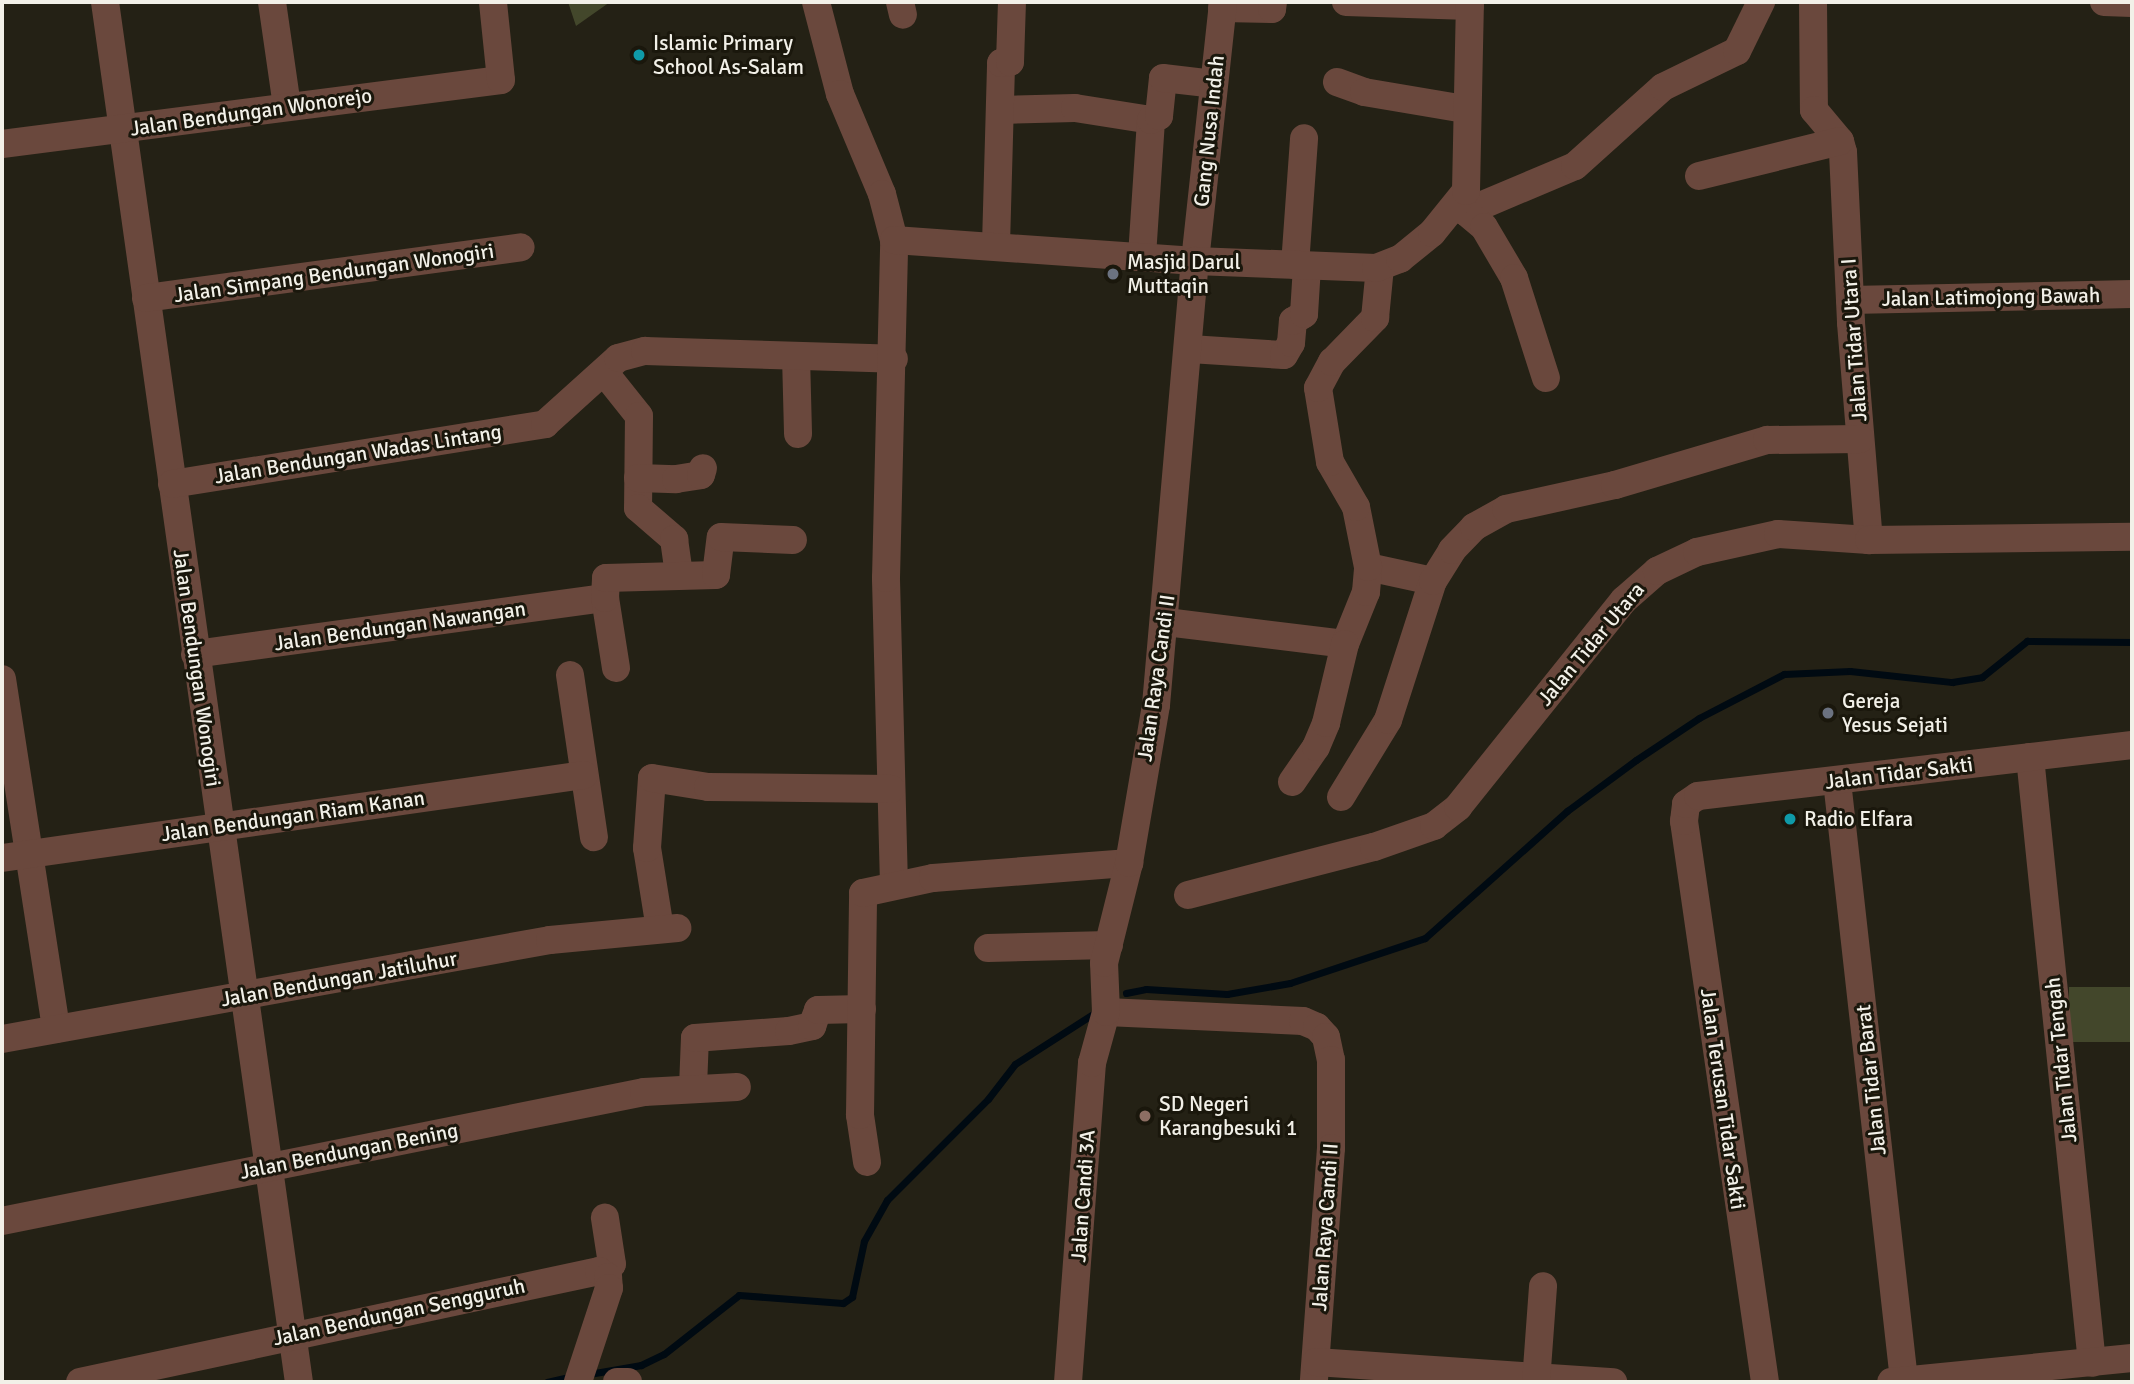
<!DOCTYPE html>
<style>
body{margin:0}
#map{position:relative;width:2134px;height:1384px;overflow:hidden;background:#242115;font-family:Signika,sans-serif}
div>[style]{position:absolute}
.green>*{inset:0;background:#43472b;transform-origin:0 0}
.stream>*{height:7px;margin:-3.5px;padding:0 3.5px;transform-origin:3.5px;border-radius:3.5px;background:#000a12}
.minor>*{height:28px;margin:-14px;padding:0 14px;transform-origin:14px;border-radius:14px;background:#6a483d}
.dots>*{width:19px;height:19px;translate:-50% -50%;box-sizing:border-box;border:4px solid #1a170c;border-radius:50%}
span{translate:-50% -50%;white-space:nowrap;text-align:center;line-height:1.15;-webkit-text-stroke:6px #1a170c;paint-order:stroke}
.poi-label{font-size:21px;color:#f2f0e8}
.left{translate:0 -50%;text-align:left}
.street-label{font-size:21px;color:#f2f0e8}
.frame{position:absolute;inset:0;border:4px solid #f2f0e8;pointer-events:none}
</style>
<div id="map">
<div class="green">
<div style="clip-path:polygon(568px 2px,610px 2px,576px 26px)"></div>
<div style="left:2132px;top:987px;width:55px;height:63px;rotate:90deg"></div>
</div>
<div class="stream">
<div style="left:1126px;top:993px;width:20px;rotate:-11deg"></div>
<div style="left:1146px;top:989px;width:81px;rotate:3.5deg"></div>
<div style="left:1227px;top:994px;width:64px;rotate:-9.9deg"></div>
<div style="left:1290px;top:983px;width:142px;rotate:-18.4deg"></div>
<div style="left:1425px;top:938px;width:191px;rotate:-41.8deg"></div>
<div style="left:1567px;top:811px;width:86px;rotate:-36.5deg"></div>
<div style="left:1636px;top:760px;width:76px;rotate:-33.7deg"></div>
<div style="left:1699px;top:718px;width:96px;rotate:-27.4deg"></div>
<div style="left:1784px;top:674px;width:66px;rotate:-2.6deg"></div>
<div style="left:1850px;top:671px;width:103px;rotate:6.2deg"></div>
<div style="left:1952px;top:682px;width:30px;rotate:-9deg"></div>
<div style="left:1982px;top:677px;width:58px;rotate:-38.7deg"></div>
<div style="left:2027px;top:641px;width:105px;rotate:0.5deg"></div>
<div style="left:589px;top:1374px;width:53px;rotate:-9.8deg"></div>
<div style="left:641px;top:1365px;width:25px;rotate:-26deg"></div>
<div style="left:664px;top:1354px;width:95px;rotate:-38.2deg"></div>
<div style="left:739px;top:1295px;width:104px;rotate:4.4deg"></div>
<div style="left:843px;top:1303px;width:11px;rotate:-34deg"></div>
<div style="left:852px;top:1297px;width:57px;rotate:-77.9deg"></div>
<div style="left:864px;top:1241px;width:47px;rotate:-60.7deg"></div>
<div style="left:887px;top:1200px;width:143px;rotate:-45deg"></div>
<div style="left:988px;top:1099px;width:44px;rotate:-52.4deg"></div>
<div style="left:1015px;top:1064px;width:96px;rotate:-32.7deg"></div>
<div style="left:547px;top:1382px;width:27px;rotate:-13deg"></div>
</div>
<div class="minor">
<div style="left:105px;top:2px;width:1394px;rotate:82deg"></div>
<div style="left:272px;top:2px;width:105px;rotate:81.8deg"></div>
<div style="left:816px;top:2px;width:95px;rotate:75.4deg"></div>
<div style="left:840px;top:94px;width:108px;rotate:67.2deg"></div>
<div style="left:882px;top:194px;width:48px;rotate:75.4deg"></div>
<div style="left:900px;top:2px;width:13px;rotate:77deg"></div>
<div style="left:1346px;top:2px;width:124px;rotate:1.8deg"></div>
<div style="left:1813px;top:2px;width:108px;rotate:89.5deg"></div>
<div style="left:1814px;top:110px;width:40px;rotate:50deg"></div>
<div style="left:1840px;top:141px;width:11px;rotate:75deg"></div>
<div style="left:1843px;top:152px;width:171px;rotate:87.3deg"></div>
<div style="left:1851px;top:323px;width:218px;rotate:85.3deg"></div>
<div style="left:2104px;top:2px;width:28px;rotate:2deg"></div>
<div style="left:1222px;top:8px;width:50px;rotate:1.1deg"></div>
<div style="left:1272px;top:9px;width:7px;rotate:-82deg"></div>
<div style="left:1337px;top:82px;width:29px;rotate:20deg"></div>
<div style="left:1364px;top:92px;width:102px;rotate:9.6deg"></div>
<div style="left:1000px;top:110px;width:75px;rotate:-1.5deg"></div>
<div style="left:1075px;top:108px;width:77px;rotate:9deg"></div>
<div style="left:2px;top:144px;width:503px;rotate:-7.31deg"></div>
<div style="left:501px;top:80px;width:78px;rotate:-95.9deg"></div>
<div style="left:1699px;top:176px;width:145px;rotate:-13.9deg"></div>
<div style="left:1462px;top:202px;width:11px;rotate:68deg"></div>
<div style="left:1466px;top:212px;width:118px;rotate:-22.9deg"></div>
<div style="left:1575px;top:166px;width:118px;rotate:-41.9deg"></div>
<div style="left:1663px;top:87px;width:82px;rotate:-25.9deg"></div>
<div style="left:1737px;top:51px;width:55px;rotate:-63.9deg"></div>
<div style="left:1466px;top:212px;width:23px;rotate:40deg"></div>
<div style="left:1484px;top:227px;width:59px;rotate:59.5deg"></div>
<div style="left:1514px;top:278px;width:105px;rotate:72.3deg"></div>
<div style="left:996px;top:245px;width:182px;rotate:-88.4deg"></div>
<div style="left:1001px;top:63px;width:9px;rotate:-6deg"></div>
<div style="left:1010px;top:62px;width:60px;rotate:-88.1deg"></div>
<div style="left:1142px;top:256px;width:136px;rotate:-86.2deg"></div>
<div style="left:1151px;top:120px;width:9px;rotate:-27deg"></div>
<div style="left:1159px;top:116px;width:38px;rotate:-84deg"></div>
<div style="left:1163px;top:78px;width:51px;rotate:6.7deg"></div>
<div style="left:1295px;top:265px;width:127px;rotate:-85.9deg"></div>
<div style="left:146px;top:298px;width:378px;rotate:-7.7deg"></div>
<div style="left:1850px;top:300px;width:282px;rotate:-1.2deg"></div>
<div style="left:1190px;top:349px;width:94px;rotate:3.7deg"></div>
<div style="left:1284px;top:355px;width:14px;rotate:-60deg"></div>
<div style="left:1291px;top:343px;width:22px;rotate:-85deg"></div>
<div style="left:1293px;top:321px;width:13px;rotate:-32deg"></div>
<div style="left:1304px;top:314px;width:48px;rotate:-86.4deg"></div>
<div style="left:796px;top:356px;width:78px;rotate:88.5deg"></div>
<div style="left:604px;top:372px;width:56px;rotate:51.5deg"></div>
<div style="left:639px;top:416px;width:92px;rotate:90.6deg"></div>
<div style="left:638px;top:508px;width:48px;rotate:40.7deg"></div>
<div style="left:674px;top:539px;width:36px;rotate:82deg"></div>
<div style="left:638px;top:478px;width:38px;rotate:2deg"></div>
<div style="left:676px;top:479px;width:25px;rotate:-9deg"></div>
<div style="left:701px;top:475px;width:7px;rotate:-74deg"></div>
<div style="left:172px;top:484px;width:378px;rotate:-9.1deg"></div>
<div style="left:545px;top:424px;width:98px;rotate:-42.1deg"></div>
<div style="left:618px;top:358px;width:28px;rotate:-15deg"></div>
<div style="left:645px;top:351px;width:249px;rotate:1.8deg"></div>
<div style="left:1368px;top:567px;width:66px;rotate:12.2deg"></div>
<div style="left:1166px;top:622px;width:180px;rotate:7deg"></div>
<div style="left:1345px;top:644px;width:56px;rotate:-68deg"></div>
<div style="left:1366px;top:592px;width:25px;rotate:-85deg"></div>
<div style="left:1368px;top:567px;width:61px;rotate:-101.3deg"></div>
<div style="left:1356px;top:507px;width:52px;rotate:-120deg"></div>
<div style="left:1330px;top:462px;width:75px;rotate:-99.2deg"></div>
<div style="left:1318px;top:388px;width:30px;rotate:-62deg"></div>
<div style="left:1332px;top:362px;width:62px;rotate:-45.7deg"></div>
<div style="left:1375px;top:318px;width:51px;rotate:-84.4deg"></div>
<div style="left:195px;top:654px;width:414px;rotate:-7.8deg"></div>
<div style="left:616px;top:668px;width:71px;rotate:-98.9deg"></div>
<div style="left:605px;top:598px;width:20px;rotate:-87deg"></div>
<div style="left:606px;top:578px;width:110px;rotate:-1.6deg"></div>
<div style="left:716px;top:575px;width:38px;rotate:-83deg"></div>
<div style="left:721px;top:537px;width:72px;rotate:2.4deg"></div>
<div style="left:570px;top:675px;width:164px;rotate:81.6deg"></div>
<div style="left:2px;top:679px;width:354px;rotate:81.2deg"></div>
<div style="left:2030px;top:757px;width:609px;rotate:84.16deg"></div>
<div style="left:1837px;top:781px;width:603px;rotate:83.62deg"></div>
<div style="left:1292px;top:782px;width:42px;rotate:-55.6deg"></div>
<div style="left:1316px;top:747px;width:26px;rotate:-67deg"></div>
<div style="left:1326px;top:723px;width:81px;rotate:-76.5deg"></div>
<div style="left:1341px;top:797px;width:90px;rotate:-58.6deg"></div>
<div style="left:1388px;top:720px;width:146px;rotate:-72.1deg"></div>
<div style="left:1433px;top:581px;width:36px;rotate:-58deg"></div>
<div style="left:1452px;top:550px;width:32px;rotate:-46deg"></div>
<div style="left:1474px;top:527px;width:37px;rotate:-29deg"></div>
<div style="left:1506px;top:509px;width:112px;rotate:-12.4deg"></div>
<div style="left:1615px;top:485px;width:159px;rotate:-16.5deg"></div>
<div style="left:1767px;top:440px;width:93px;rotate:-0.6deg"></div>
<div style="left:2px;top:858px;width:588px;rotate:-8.12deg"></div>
<div style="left:894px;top:885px;width:307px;rotate:-91.5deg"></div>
<div style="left:886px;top:578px;width:338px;rotate:-88.6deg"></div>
<div style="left:894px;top:240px;width:302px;rotate:4deg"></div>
<div style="left:1195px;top:261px;width:261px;rotate:-83.8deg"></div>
<div style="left:1188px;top:895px;width:192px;rotate:-14.5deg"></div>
<div style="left:1374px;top:847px;width:64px;rotate:-19.3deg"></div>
<div style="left:1434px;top:826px;width:31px;rotate:-38deg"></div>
<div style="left:1458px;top:807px;width:265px;rotate:-51.3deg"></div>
<div style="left:1624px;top:600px;width:44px;rotate:-41.3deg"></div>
<div style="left:1657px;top:571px;width:44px;rotate:-25.4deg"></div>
<div style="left:1697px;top:552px;width:83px;rotate:-12.5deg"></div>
<div style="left:1778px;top:534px;width:91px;rotate:3.8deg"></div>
<div style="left:1869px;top:540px;width:263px;rotate:-0.7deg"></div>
<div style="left:660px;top:929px;width:82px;rotate:-99.1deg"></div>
<div style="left:647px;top:848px;width:70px;rotate:-85.9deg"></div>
<div style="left:652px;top:778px;width:57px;rotate:9.1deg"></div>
<div style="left:708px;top:787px;width:183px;rotate:0.6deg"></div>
<div style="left:988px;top:948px;width:121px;rotate:-1.4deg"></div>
<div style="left:1106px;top:1012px;width:197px;rotate:2.6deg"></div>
<div style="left:1303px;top:1021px;width:15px;rotate:23deg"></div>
<div style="left:1317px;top:1027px;width:13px;rotate:48deg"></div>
<div style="left:1326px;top:1037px;width:24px;rotate:78deg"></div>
<div style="left:1331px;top:1060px;width:88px;rotate:90deg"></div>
<div style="left:1331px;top:1148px;width:235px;rotate:94.2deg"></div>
<div style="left:2px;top:1039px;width:557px;rotate:-10.24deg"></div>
<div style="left:550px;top:940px;width:128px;rotate:-5.4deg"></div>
<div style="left:693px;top:1087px;width:49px;rotate:-87.7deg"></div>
<div style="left:695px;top:1038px;width:94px;rotate:-4.3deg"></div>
<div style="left:789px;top:1031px;width:24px;rotate:-12deg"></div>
<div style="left:812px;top:1026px;width:17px;rotate:-69deg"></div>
<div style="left:818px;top:1010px;width:44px;rotate:-1.3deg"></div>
<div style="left:867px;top:1162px;width:48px;rotate:-98.5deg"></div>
<div style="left:860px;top:1115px;width:222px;rotate:-89.2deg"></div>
<div style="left:863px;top:893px;width:72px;rotate:-12.1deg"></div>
<div style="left:933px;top:878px;width:197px;rotate:-4.4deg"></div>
<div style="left:2px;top:1221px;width:655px;rotate:-11.36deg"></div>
<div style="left:644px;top:1092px;width:93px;rotate:-3.1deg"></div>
<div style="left:604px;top:1272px;width:11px;rotate:-45deg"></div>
<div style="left:612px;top:1264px;width:47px;rotate:-98.7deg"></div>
<div style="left:1316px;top:1362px;width:298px;rotate:3.9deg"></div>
<div style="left:80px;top:1382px;width:531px;rotate:-12.07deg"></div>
<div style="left:599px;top:1271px;width:11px;rotate:34deg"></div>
<div style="left:608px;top:1277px;width:11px;rotate:85deg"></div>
<div style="left:609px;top:1288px;width:99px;rotate:108.3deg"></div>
<div style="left:617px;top:1382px;width:11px"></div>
<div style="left:1068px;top:1382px;width:320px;rotate:-85.7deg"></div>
<div style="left:1092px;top:1063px;width:53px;rotate:-74.6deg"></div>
<div style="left:1106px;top:1012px;width:49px;rotate:-92.3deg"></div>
<div style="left:1104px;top:963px;width:103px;rotate:-76deg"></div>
<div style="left:1129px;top:863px;width:160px;rotate:-80.3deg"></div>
<div style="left:1156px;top:705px;width:446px;rotate:-85deg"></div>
<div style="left:1195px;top:261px;width:181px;rotate:2.2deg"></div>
<div style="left:1376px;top:268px;width:26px;rotate:-21deg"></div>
<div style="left:1400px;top:259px;width:41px;rotate:-39.1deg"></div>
<div style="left:1432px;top:233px;width:54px;rotate:-51deg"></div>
<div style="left:1466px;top:191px;width:189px;rotate:-88.8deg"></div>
<div style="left:1536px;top:1382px;width:96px;rotate:-85.8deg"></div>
<div style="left:1765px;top:1382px;width:567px;rotate:-98.22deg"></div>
<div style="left:1684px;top:821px;width:17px;rotate:-83deg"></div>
<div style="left:1686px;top:804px;width:14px;rotate:-34deg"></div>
<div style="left:1698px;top:796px;width:437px;rotate:-6.7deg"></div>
<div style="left:1891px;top:1382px;width:242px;rotate:-5.7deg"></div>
</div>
<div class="dots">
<div style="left:639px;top:55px;background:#0f9aa8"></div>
<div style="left:1113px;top:274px;background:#6b7280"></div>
<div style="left:1828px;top:713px;background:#6b7280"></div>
<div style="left:1790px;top:819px;background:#0f9aa8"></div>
<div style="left:1145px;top:1116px;background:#8d6e63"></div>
</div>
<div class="poi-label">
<span class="left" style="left:653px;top:55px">Islamic Primary<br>School As-Salam</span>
<span class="left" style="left:1127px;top:274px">Masjid Darul<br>Muttaqin</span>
<span class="left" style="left:1842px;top:713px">Gereja<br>Yesus Sejati</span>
<span class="left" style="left:1804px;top:819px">Radio Elfara</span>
<span class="left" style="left:1159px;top:1116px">SD Negeri<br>Karangbesuki 1</span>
</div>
<div class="street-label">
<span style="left:251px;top:112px;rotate:-8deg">Jalan Bendungan Wonorejo</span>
<span style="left:1209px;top:131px;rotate:-84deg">Gang Nusa Indah</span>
<span style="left:334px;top:273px;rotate:-8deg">Jalan Simpang Bendungan Wonogiri</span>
<span style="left:1991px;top:297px;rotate:-1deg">Jalan Latimojong Bawah</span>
<span style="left:1854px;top:340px;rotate:-94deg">Jalan Tidar Utara I</span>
<span style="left:358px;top:454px;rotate:-9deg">Jalan Bendungan Wadas Lintang</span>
<span style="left:400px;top:626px;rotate:-8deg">Jalan Bendungan Nawangan</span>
<span style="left:1591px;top:644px;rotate:-50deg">Jalan Tidar Utara</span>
<span style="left:197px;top:668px;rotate:82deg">Jalan Bendungan Wonogiri</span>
<span style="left:1156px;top:678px;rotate:-82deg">Jalan Raya Candi II</span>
<span style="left:1899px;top:773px;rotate:-7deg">Jalan Tidar Sakti</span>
<span style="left:293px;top:816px;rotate:-8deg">Jalan Bendungan Riam Kanan</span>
<span style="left:339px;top:979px;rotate:-10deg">Jalan Bendungan Jatiluhur</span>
<span style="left:2061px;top:1060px;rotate:-96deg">Jalan Tidar Tengah</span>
<span style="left:1871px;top:1080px;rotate:-96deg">Jalan Tidar Barat</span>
<span style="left:1723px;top:1099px;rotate:82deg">Jalan Terusan Tidar Sakti</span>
<span style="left:349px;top:1151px;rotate:-11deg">Jalan Bendungan Bening</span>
<span style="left:1083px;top:1196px;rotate:-86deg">Jalan Candi 3A</span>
<span style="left:1325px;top:1227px;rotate:-86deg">Jalan Raya Candi II</span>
<span style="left:399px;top:1312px;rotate:-12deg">Jalan Bendungan Sengguruh</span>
</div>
<div class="frame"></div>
</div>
